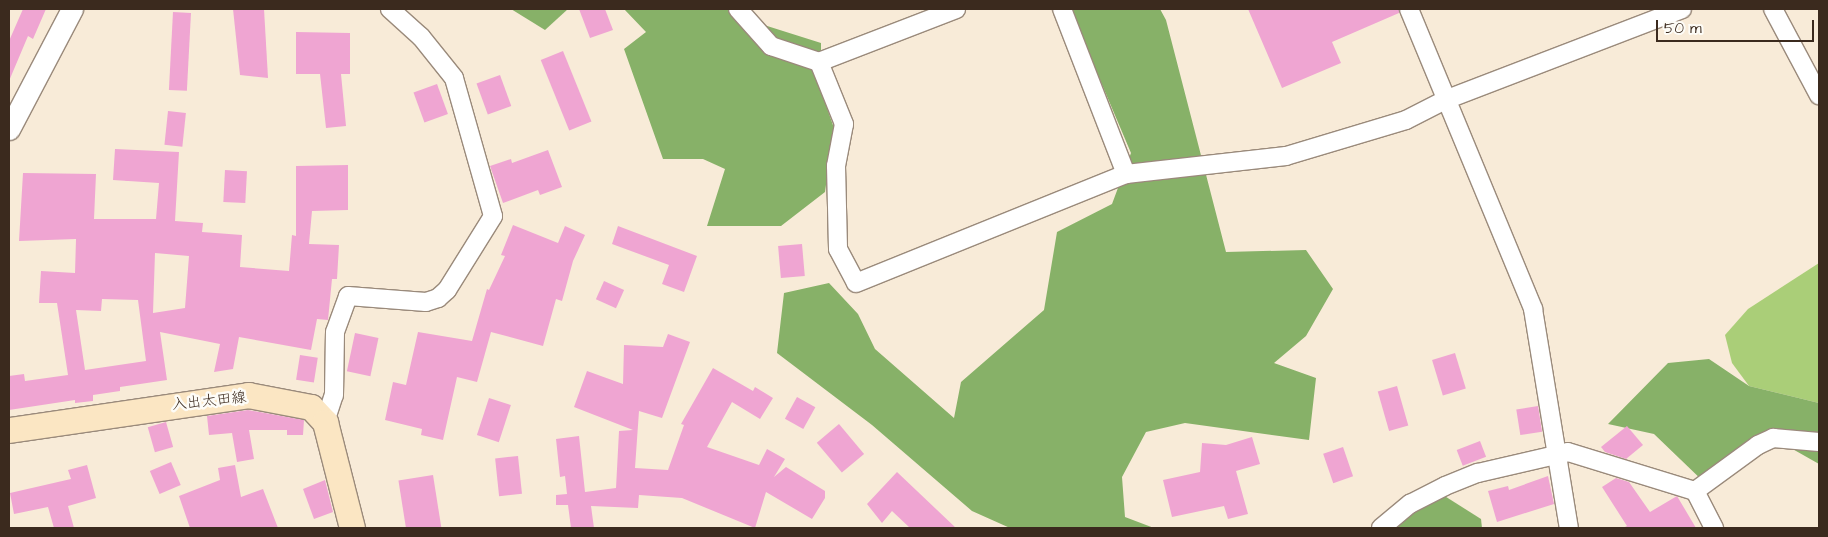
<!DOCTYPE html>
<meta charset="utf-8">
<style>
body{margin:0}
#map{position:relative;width:1828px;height:537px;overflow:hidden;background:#f8ebd8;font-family:"Architects Daughter","Klee One",sans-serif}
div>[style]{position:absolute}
.green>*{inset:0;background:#aace78}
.forest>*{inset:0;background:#87b168}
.building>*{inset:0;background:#efa5d2;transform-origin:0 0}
.roads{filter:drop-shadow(1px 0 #9a8a7b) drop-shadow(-1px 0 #9a8a7b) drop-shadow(0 1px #9a8a7b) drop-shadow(0 -1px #9a8a7b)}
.minor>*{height:18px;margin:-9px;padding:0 9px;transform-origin:9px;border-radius:9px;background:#fff}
.tertiary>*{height:21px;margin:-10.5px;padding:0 10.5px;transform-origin:10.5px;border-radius:10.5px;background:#fff}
.secondary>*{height:25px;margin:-12.5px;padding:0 12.5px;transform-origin:12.5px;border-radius:12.5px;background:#fbe6c3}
span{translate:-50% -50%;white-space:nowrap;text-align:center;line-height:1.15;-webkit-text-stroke:5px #fdfcf7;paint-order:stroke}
.street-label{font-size:15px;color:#3b2a1e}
.frame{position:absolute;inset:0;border:10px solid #3b2a1e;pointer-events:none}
.scale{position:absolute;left:1656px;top:20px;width:158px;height:22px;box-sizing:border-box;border:2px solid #3b2a1e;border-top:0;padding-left:6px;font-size:15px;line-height:18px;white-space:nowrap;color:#3b2a1e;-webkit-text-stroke:4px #fdfcf7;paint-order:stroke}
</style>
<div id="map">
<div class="green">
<div style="clip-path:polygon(1819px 263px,1819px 403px,1749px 386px,1732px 363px,1725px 335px,1748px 309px)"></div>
</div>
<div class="forest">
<div style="clip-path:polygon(511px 9px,568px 9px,545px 30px)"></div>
<div style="clip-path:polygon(624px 9px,739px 9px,764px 25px,821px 43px,821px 91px,834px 128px,825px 192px,781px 226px,707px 226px,725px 169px,703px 159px,663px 159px,624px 49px,646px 32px)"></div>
<div style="clip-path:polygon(1070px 9px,1160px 9px,1166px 20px,1226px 252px,1306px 250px,1333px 289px,1306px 336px,1274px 363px,1316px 378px,1309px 440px,1185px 423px,1146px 432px,1122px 477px,1125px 517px,1154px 528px,1010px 528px,972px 511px,872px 425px,777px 353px,784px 293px,829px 283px,858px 314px,875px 349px,954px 418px,961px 382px,1044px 310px,1057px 232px,1112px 204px,1131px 153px)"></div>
<div style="clip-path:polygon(1709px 359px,1749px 386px,1819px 403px,1819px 464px,1773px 438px,1706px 484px,1654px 434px,1608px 424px,1668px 363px)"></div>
<div style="clip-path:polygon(1443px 495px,1481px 519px,1482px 528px,1382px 528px)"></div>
</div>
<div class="building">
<div style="clip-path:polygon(23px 9px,46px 9px,33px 39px,28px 36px,9px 81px,9px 41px)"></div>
<div style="clip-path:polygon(233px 9px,264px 9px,268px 78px,240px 75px)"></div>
<div style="clip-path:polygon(579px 9px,605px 9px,613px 30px,590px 38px)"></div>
<div style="clip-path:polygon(1248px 9px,1399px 9px,1399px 13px,1332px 42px,1341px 63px,1282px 88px)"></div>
<div style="left:173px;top:12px;width:18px;height:78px;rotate:3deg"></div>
<div style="clip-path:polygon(296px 32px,350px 33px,350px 74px,341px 74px,346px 126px,326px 128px,320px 74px,296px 74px)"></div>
<div style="left:563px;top:51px;width:76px;height:24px;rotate:68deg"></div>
<div style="left:500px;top:75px;width:33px;height:25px;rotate:70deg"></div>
<div style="left:437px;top:84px;width:32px;height:25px;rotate:70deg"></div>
<div style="left:168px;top:111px;width:18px;height:34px;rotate:6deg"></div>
<div style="clip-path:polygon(evenodd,115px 149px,179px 152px,175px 221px,203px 223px,202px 232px,242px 235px,240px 267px,289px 271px,292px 235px,296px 236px,296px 166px,348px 165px,348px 210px,312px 211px,309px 244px,339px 245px,337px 279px,332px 279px,328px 320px,317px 319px,311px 350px,239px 337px,233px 369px,214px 372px,220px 344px,160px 332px,167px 380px,120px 387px,120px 391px,93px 395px,93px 401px,75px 403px,75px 400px,9px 410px,9px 376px,24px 374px,25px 381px,68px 375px,57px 303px,39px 303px,41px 271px,75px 273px,76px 239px,19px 241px,23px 173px,96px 174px,94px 219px,156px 219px,159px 183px,113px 180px,115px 149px,155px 253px,189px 256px,185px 308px,153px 313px,155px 253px,115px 149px,102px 299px,138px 300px,146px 361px,85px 370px,76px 310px,101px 311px,102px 299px)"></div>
<div style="clip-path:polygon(548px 150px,562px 187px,540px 195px,538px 190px,503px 203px,490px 166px,511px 159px,512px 163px)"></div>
<div style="left:225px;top:170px;width:22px;height:32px;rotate:3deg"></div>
<div style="clip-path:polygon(513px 225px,558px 243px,565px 226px,585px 235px,573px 261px,562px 301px,556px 299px,543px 346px,491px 332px,477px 382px,457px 377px,443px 440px,421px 435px,422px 429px,385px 420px,393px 382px,406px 385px,418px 332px,472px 341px,487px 289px,489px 290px,505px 256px,501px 255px)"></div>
<div style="clip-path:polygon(618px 226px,697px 256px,684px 292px,662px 284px,669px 265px,612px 244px)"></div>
<div style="left:802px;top:244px;width:32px;height:24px;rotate:85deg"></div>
<div style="left:604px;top:281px;width:22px;height:20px;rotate:24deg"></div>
<div style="left:355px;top:333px;width:24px;height:39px;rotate:12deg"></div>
<div style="clip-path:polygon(668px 334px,690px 342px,662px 418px,639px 411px,635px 468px,668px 470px,684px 425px,681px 424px,713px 368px,753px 391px,755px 387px,773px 398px,760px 419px,732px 402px,707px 447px,759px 465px,767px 449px,785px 459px,774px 477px,786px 467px,825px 491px,825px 498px,812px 519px,766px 492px,755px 528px,682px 498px,639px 495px,638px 508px,591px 506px,594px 528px,571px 528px,568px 505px,556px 505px,556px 495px,567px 494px,565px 476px,560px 477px,556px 439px,579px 436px,585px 492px,616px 488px,619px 431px,633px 430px,574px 407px,587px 371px,623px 384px,624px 345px,663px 347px)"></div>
<div style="left:1455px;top:353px;width:37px;height:24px;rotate:73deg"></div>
<div style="left:300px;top:355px;width:18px;height:25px;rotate:9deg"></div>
<div style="left:1397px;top:386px;width:41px;height:20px;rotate:74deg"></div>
<div style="left:797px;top:397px;width:21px;height:25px;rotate:29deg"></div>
<div style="left:489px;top:398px;width:23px;height:39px;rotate:18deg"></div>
<div style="left:1538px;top:406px;width:26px;height:22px;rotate:81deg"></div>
<div style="clip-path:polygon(248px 410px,304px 420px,303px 435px,287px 435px,287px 430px,249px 430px,254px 459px,237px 462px,232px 433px,209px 435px,207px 416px)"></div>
<div style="left:166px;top:422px;width:26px;height:19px;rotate:74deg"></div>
<div style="left:839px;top:424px;width:39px;height:29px;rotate:50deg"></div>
<div style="clip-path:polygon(1627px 426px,1643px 445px,1626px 459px,1605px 452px,1601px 447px)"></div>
<div style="clip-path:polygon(1252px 437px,1260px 464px,1236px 471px,1248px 514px,1228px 519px,1224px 506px,1172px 517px,1163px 480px,1200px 472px,1202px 443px,1226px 445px)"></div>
<div style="left:1480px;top:441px;width:17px;height:25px;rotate:69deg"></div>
<div style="left:1343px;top:447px;width:31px;height:21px;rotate:71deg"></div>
<div style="left:518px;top:456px;width:38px;height:23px;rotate:84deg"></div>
<div style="left:171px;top:462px;width:25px;height:23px;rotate:67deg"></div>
<div style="clip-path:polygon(87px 465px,96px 498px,68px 506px,74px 528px,54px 528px,48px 507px,14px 514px,10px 493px,71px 479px,68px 470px)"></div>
<div style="clip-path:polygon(235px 465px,241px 497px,263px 489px,278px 528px,190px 528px,179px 496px,220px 480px,218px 468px)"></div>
<div style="clip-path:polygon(897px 472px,956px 528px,910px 528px,892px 511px,882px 523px,867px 504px)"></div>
<div style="left:433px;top:475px;width:54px;height:35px;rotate:81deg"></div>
<div style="clip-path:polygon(1548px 476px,1554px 504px,1497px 522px,1488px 491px,1508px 486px,1509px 490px)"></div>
<div style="clip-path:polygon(1616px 478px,1629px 482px,1650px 512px,1677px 496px,1696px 528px,1623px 528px,1627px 526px,1602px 487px)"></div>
<div style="clip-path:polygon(325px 480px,333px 512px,314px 519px,303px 489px)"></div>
</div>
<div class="roads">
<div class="minor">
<div style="left:738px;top:9px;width:50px;rotate:48.3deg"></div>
<div style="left:771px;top:46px;width:51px;rotate:18.4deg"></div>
<div style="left:819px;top:62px;width:147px;rotate:-21.1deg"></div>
<div style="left:1062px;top:9px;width:177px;rotate:68.8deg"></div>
<div style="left:1409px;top:9px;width:325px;rotate:67.5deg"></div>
<div style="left:1533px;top:309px;width:222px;rotate:80.7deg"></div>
<div style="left:1773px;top:9px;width:98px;rotate:61.9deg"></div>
<div style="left:819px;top:62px;width:67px;rotate:68deg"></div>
<div style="left:844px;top:124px;width:43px;rotate:100.8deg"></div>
<div style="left:836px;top:166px;width:83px;rotate:88.6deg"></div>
<div style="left:838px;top:249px;width:38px;rotate:62deg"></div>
<div style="left:856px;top:283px;width:291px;rotate:-22deg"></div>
<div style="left:1126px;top:174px;width:161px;rotate:-6.4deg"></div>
<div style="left:1286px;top:156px;width:125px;rotate:-16.7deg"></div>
<div style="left:1406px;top:120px;width:44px;rotate:-27.1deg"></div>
<div style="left:1445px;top:100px;width:254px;rotate:-21deg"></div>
<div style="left:325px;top:422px;width:28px;rotate:-72deg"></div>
<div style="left:334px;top:395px;width:63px;rotate:-89.1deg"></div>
<div style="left:335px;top:332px;width:38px;rotate:-70deg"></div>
<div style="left:348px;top:296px;width:78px;rotate:4.4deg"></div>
<div style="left:426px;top:302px;width:13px;rotate:-18deg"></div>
<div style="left:438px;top:298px;width:12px;rotate:-42deg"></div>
<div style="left:447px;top:290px;width:87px;rotate:-58.1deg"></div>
<div style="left:493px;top:216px;width:143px;rotate:-105.8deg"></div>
<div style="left:454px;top:78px;width:53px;rotate:-128.8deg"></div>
<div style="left:421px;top:37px;width:42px;rotate:-137.9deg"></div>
<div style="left:1695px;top:491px;width:78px;rotate:-36.1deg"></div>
<div style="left:1758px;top:445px;width:17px;rotate:-25deg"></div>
<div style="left:1773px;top:438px;width:46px;rotate:5deg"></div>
<div style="left:1381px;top:528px;width:38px;rotate:-40deg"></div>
<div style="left:1410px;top:504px;width:39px;rotate:-27deg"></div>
<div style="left:1445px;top:486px;width:35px;rotate:-22deg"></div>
<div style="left:1478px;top:473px;width:92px;rotate:-13.1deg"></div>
<div style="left:1568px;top:452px;width:133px;rotate:17.1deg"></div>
<div style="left:1695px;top:491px;width:42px;rotate:62.8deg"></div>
</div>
<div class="tertiary">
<div style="left:9px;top:129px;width:136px;rotate:-62.3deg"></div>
</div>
<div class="secondary">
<div style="left:9px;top:430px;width:242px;rotate:-8.3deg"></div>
<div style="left:248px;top:395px;width:64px;rotate:10.8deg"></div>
<div style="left:311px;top:407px;width:21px;rotate:47deg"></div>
<div style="left:325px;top:422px;width:109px;rotate:75.7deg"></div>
</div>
</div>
<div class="street-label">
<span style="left:209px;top:401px;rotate:-6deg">入出太田線</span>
</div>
<div class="frame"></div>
<div class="scale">50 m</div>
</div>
